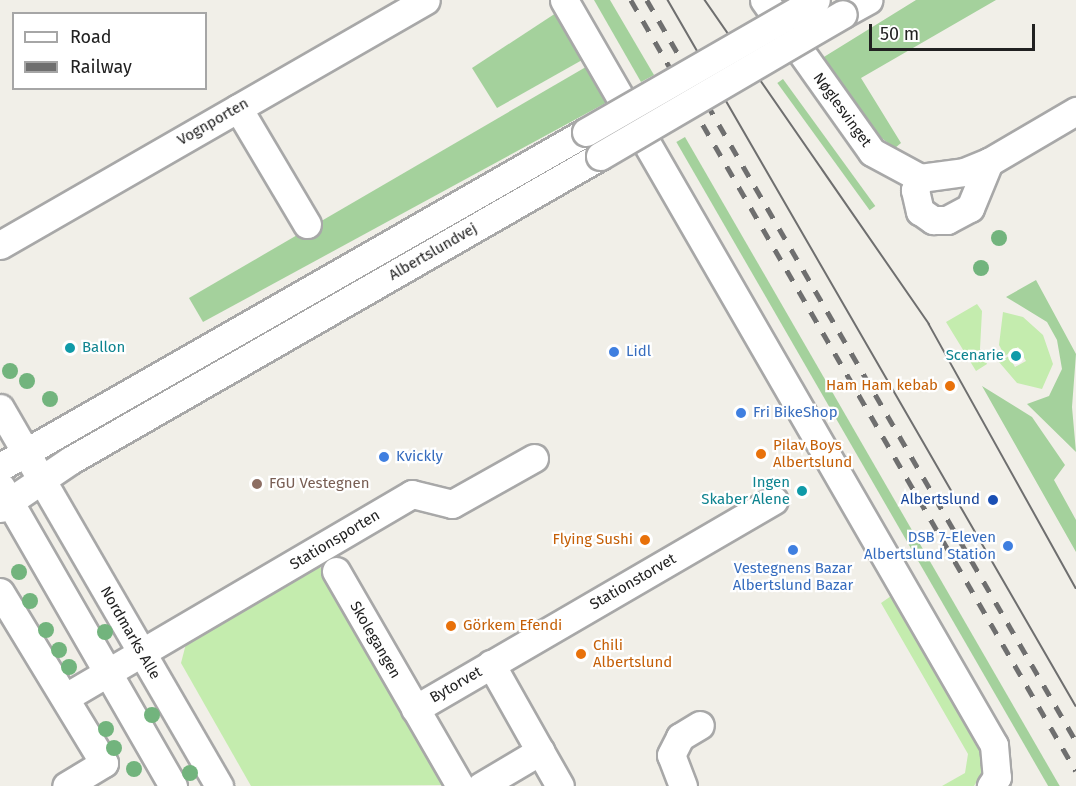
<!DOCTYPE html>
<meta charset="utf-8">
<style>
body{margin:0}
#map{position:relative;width:1076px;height:786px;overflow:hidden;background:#f1efe8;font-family:"Fira Sans",sans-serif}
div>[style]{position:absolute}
.grass>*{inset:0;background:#c4ecae}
.forest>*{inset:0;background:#a4d19c;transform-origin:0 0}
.roads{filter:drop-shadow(2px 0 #a8a8a8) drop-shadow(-2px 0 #a8a8a8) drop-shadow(0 2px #a8a8a8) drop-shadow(0 -2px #a8a8a8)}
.minor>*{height:27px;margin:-13.5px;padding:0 13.5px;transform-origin:13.5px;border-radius:13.5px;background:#fff}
.tram>*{height:1.5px;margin:-0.75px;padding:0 0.75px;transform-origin:0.75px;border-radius:0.75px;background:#6f6f6f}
.rail>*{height:4.5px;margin-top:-2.25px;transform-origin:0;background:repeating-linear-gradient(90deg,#6f6f6f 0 12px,transparent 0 24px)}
.bridges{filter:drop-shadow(2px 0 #a8a8a8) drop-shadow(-2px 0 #a8a8a8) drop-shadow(0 2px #a8a8a8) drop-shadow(0 -2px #a8a8a8)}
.minor-bridge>*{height:27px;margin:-13.5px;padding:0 13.5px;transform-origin:13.5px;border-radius:13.5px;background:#fff}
.trees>*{width:16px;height:16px;margin:-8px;border-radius:50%;background:#72b47d}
.dots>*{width:16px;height:16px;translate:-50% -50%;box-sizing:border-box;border:3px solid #fff;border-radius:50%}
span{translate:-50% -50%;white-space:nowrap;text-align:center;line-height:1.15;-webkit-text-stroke:4.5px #fff;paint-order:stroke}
.street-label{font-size:15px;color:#212121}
.culture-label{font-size:15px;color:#0d838f}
.left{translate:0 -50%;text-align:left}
.right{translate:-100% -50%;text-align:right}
.shop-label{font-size:15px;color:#366cbe}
.food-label{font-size:15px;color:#c56008}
.education-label{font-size:15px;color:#785e54}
.transit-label{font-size:15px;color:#164399}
.legend{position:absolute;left:12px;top:12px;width:195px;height:78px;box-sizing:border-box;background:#fff;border:2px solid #a6a6a6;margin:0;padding:8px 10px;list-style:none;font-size:18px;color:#212121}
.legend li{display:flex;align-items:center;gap:12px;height:30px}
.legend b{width:30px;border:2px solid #a6a6a6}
.scale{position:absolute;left:869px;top:24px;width:166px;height:27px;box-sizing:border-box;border:3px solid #212121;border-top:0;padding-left:8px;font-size:18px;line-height:21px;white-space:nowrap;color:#212121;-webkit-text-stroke:4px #fff;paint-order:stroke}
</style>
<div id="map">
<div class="grass">
<div style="clip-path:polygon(977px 304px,982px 311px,980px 349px,987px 364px,976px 371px,946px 322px)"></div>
<div style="clip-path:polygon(1003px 312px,1023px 317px,1043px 335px,1053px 364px,1042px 389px,1017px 383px,999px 362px,1009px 356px,1015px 367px,1026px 361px,1018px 347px,1005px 356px,999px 345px)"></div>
<div style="clip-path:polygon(319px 565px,446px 785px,251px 786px,181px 663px,187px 640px)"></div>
<div style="clip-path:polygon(894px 594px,984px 749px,984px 770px,974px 786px,942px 786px,965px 773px,968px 754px,881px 603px)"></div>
</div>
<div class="forest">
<div style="clip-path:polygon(594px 0,610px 0,654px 75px,641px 82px)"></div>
<div style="clip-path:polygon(916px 0,996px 0,861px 78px,901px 143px,895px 148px,865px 126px,819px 60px)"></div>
<div style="clip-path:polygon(556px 13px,591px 55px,497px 108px,472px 68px)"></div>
<div style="clip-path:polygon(591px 64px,613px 99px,203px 322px,189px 298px)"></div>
<div style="left:783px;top:79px;width:157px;height:7px;rotate:54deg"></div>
<div style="left:685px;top:137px;width:751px;height:10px;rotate:60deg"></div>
<div style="clip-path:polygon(1036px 280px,1076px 354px,1072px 407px,1076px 452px,1027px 404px,1049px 396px,1062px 369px,1057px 340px,1047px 322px,1006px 297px)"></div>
<div style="clip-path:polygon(982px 386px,1032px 417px,1065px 465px,1054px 480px,1076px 520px,1076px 552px)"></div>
</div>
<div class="roads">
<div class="minor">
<div style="left:564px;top:0;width:860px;rotate:60.01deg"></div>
<div style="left:994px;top:745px;width:32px;rotate:85deg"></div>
<div style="left:997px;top:777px;width:11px;rotate:124deg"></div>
<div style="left:764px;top:0;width:186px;rotate:54.6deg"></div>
<div style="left:872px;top:152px;width:55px;rotate:28.4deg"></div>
<div style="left:920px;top:178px;width:44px;rotate:-7.8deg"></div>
<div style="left:964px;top:172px;width:27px;rotate:-22deg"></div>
<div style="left:989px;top:162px;width:101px;rotate:-30.4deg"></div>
<div style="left:843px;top:14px;width:29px;rotate:-29deg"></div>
<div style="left:238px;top:108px;width:135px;rotate:59.3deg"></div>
<div style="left:920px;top:178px;width:13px;rotate:113deg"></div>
<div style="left:915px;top:190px;width:22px;rotate:77deg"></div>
<div style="left:920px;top:211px;width:16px;rotate:35deg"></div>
<div style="left:933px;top:220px;width:14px"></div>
<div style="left:947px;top:220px;width:26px;rotate:-28deg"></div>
<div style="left:970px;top:208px;width:50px;rotate:-67.6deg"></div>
<div style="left:0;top:245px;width:491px;rotate:-29.9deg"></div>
<div style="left:0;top:408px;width:437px;rotate:59.9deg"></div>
<div style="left:0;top:467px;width:675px;rotate:-29.76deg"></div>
<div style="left:1px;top:487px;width:345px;rotate:60.1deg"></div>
<div style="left:0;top:508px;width:86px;rotate:-34.1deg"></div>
<div style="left:71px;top:460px;width:610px;rotate:-29.88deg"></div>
<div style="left:336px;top:571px;width:248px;rotate:60deg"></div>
<div style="left:0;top:592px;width:200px;rotate:58.7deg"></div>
<div style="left:104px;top:763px;width:44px;rotate:148.8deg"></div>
<div style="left:66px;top:697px;width:401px;rotate:-30.4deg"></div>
<div style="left:412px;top:494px;width:41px;rotate:14deg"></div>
<div style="left:452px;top:504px;width:94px;rotate:-29.3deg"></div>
<div style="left:415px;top:709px;width:415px;rotate:-30.2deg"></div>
<div style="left:540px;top:751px;width:40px;rotate:60.3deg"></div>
<div style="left:481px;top:786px;width:69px;rotate:-30.7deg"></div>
<div style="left:540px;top:751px;width:100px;rotate:-119.4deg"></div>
<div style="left:683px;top:786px;width:33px;rotate:-111deg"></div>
<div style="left:671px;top:755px;width:20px;rotate:-63deg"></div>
<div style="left:680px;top:737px;width:23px;rotate:-31deg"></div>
</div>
</div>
<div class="tram">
<div style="left:668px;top:0;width:815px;rotate:59.98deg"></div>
<div style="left:705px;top:0;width:394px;rotate:55.3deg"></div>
<div style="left:929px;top:324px;width:302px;rotate:60.9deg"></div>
</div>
<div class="rail">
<div style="left:631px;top:0;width:890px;rotate:60.01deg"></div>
<div style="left:647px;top:0;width:856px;rotate:59.93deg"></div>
</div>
<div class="bridges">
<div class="minor-bridge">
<div style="left:586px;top:132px;width:265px;rotate:-29.9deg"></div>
<div style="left:600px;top:156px;width:281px;rotate:-30.3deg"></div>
</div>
</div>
<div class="trees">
<div style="left:999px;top:238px"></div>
<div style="left:981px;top:268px"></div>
<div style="left:10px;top:371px"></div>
<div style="left:27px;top:381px"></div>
<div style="left:50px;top:399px"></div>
<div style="left:19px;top:572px"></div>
<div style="left:30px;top:601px"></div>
<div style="left:46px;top:630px"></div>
<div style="left:105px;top:632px"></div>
<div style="left:59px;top:650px"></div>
<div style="left:69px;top:667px"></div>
<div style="left:152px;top:715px"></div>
<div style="left:106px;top:729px"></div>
<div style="left:114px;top:748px"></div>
<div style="left:134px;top:769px"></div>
<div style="left:190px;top:773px"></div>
</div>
<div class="dots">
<div style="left:70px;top:348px;background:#0f9aa8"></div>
<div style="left:614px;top:352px;background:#3f7fe0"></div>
<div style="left:1016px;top:356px;background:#0f9aa8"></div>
<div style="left:950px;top:386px;background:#e8710a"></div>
<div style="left:741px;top:413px;background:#3f7fe0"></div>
<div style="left:761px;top:454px;background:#e8710a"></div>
<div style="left:384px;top:457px;background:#3f7fe0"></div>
<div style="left:257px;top:484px;background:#8d6e63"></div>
<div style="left:802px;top:491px;background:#0f9aa8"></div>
<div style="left:993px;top:500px;background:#1a4fb4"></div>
<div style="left:645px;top:540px;background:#e8710a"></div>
<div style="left:1008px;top:546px;background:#3f7fe0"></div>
<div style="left:793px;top:550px;background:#3f7fe0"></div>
<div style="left:451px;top:626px;background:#e8710a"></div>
<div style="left:581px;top:654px;background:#e8710a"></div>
</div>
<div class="street-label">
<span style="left:842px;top:110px;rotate:54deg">Nøglesvinget</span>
<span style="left:213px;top:122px;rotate:-30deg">Vognporten</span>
<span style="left:433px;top:252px;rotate:-30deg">Albertslundvej</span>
<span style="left:335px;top:540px;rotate:-31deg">Stationsporten</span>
<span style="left:633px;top:582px;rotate:-30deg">Stationstorvet</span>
<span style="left:130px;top:633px;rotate:60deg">Nordmarks Alle</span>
<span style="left:375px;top:640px;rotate:60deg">Skolegangen</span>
<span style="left:456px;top:685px;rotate:-30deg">Bytorvet</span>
</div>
<div class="culture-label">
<span class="left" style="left:82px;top:348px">Ballon</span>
<span class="right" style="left:1004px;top:356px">Scenarie</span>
<span class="right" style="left:790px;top:491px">Ingen<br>Skaber Alene</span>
</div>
<div class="shop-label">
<span class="left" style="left:626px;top:352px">Lidl</span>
<span class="left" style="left:753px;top:413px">Fri BikeShop</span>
<span class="left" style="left:396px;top:457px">Kvickly</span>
<span class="right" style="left:996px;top:546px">DSB 7-Eleven<br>Albertslund Station</span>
<span style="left:793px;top:577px">Vestegnens Bazar<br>Albertslund Bazar</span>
</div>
<div class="food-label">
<span class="right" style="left:938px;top:386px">Ham Ham kebab</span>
<span class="left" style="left:773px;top:454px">Pilav Boys<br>Albertslund</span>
<span class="right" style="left:633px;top:540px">Flying Sushi</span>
<span class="left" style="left:463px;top:626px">Görkem Efendi</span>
<span class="left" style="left:593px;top:654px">Chili<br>Albertslund</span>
</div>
<div class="education-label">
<span class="left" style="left:269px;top:484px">FGU Vestegnen</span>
</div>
<div class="transit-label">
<span class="right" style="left:980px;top:500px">Albertslund</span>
</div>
<ul class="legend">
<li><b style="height:8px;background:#fff"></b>Road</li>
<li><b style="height:8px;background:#6f6f6f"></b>Railway</li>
</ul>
<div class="scale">50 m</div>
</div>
